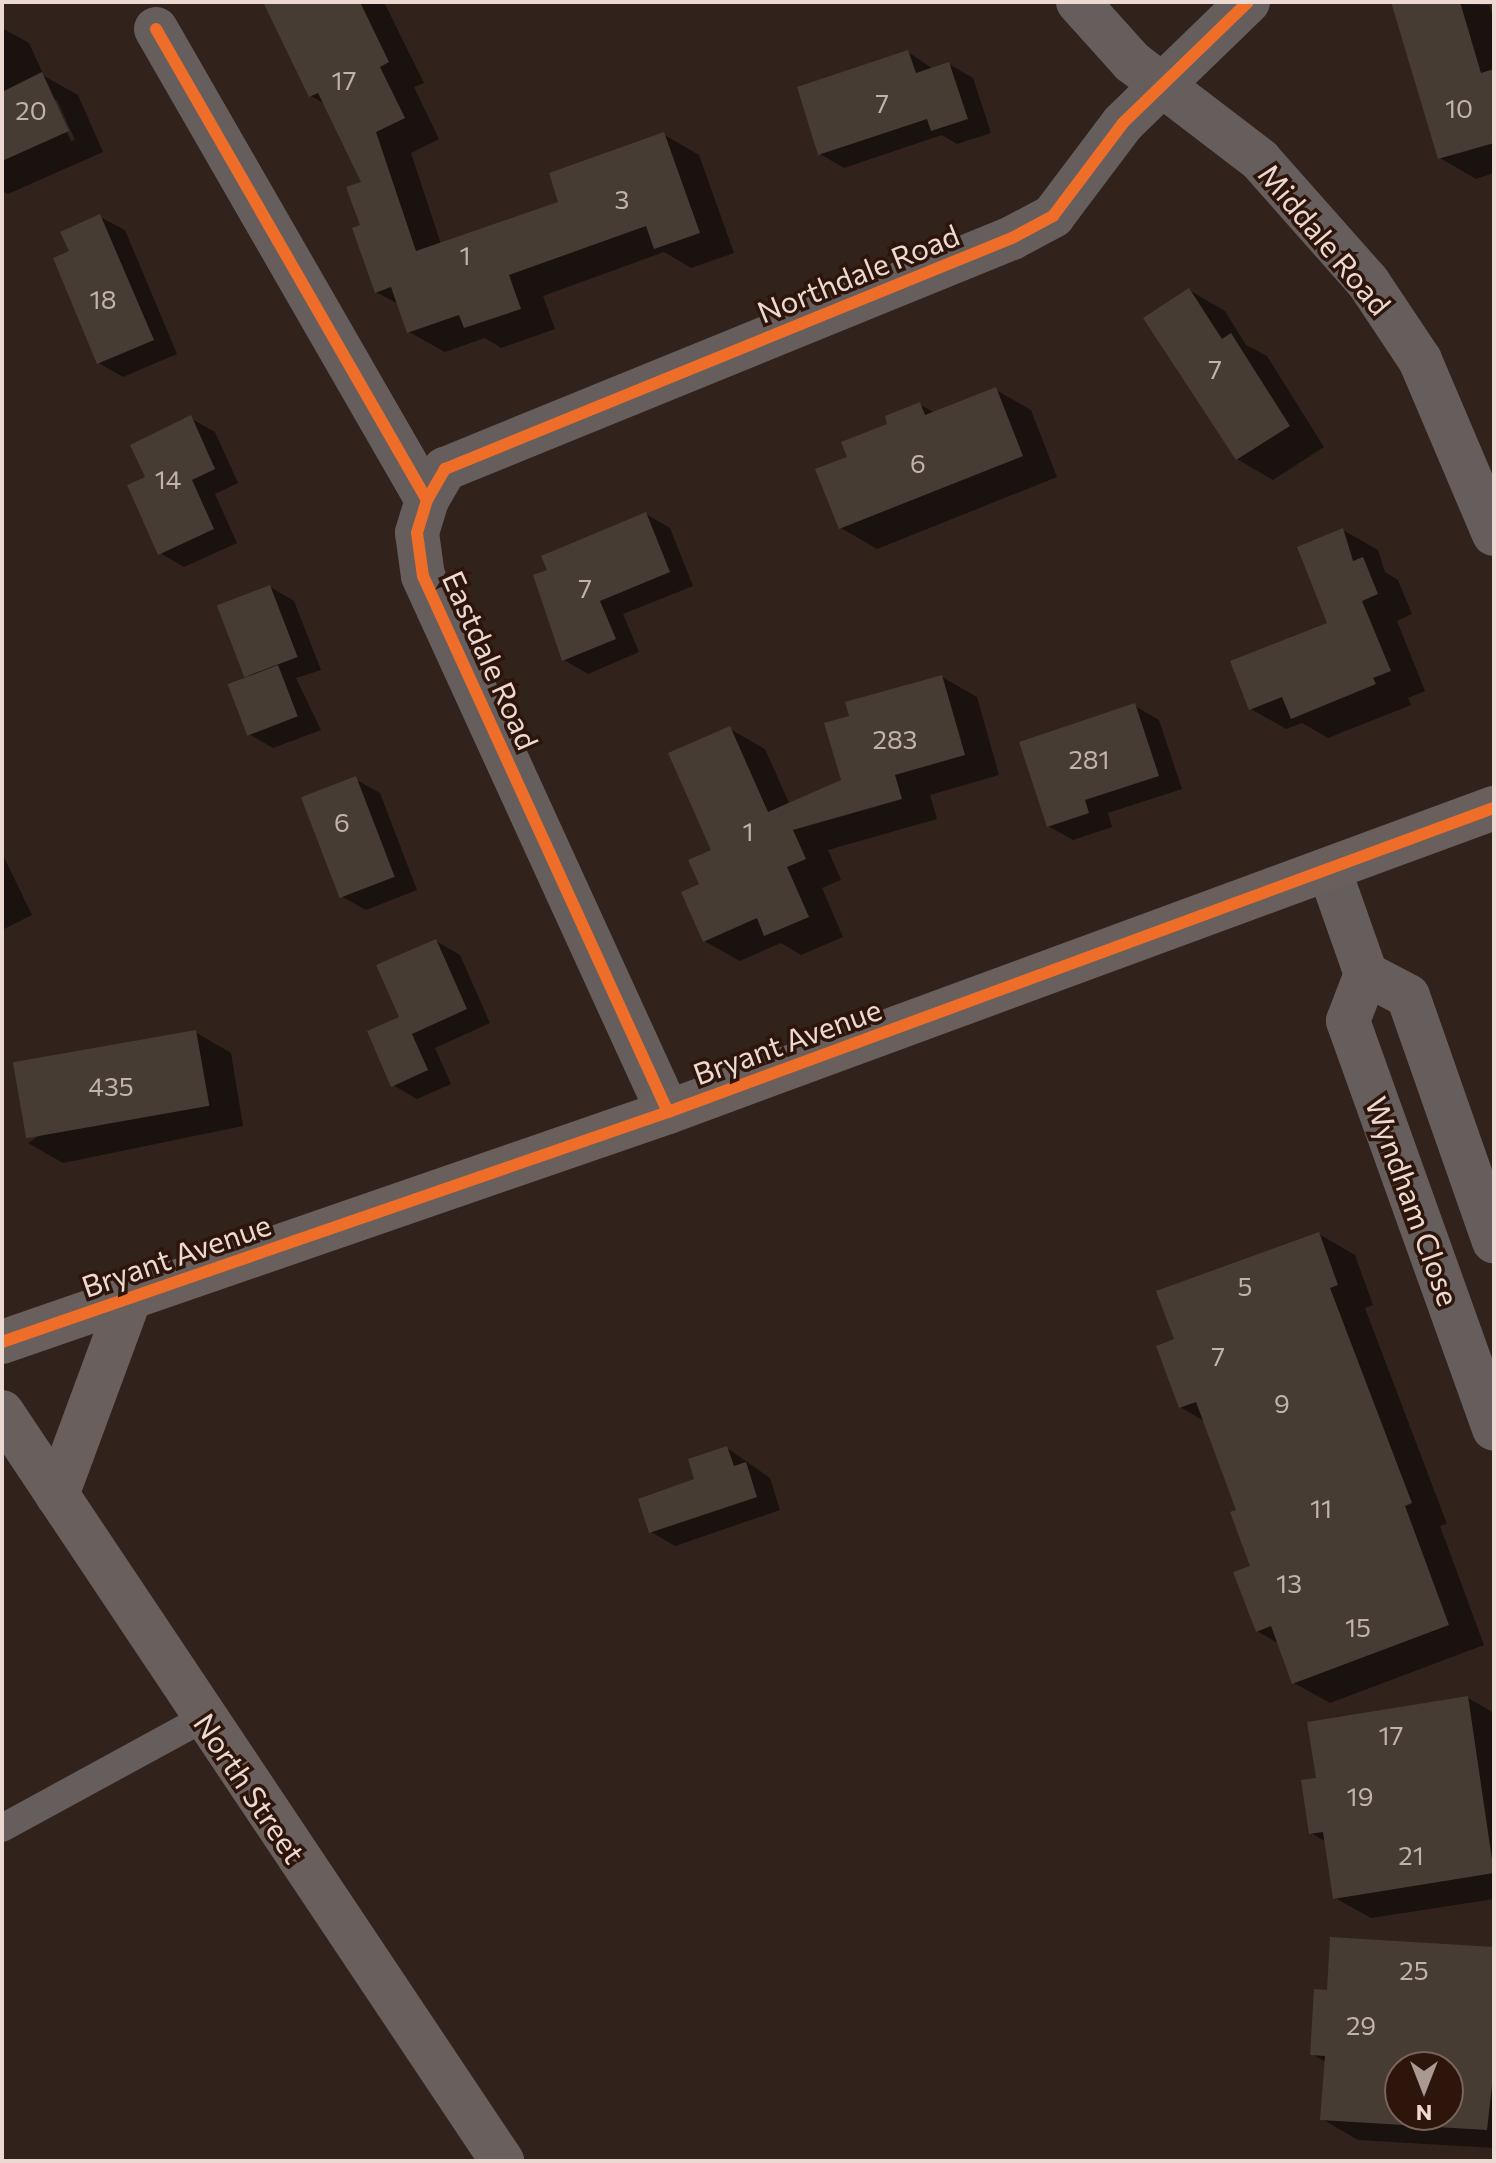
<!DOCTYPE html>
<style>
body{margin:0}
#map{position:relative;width:1496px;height:2163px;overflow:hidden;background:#31221c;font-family:Commissioner,sans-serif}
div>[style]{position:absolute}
.shadow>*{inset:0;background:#0007}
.building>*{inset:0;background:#463c34;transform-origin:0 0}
.lane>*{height:28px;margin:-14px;padding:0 14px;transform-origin:14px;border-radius:14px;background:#665e5d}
.street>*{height:44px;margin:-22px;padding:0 22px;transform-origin:22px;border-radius:22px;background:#665e5d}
.secondary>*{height:44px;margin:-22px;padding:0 22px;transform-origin:22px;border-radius:22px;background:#695f5d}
.cycleway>*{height:12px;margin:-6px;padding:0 6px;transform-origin:6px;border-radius:6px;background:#ee6e29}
span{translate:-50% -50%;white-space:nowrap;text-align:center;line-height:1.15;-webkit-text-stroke:7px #2e150b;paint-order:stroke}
.number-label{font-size:26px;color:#c2b2aa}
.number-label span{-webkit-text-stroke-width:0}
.street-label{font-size:30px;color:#ebd9d2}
.frame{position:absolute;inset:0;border:4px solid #ebd9d2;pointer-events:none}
.north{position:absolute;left:1384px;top:2051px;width:80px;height:80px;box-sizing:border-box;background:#2e150b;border:2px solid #7a635b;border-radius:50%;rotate:180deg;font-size:22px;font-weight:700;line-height:32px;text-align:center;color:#ebd9d2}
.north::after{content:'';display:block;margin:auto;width:28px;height:36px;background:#aa9992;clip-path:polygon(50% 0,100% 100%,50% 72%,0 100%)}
</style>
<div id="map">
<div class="shadow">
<div style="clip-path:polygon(284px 2px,384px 2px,424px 83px,414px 87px,439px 139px,411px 153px,441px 244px,561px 203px,663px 134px,699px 155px,734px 253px,691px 268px,664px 252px,543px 296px,555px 329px,501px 348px,485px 338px,445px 352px,409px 332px,400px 305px,376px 292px,363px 226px,364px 183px,325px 104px,311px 96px)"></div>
<div style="clip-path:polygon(1396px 2px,1489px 5px,1494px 21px,1494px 173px,1476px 179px,1440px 158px)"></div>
<div style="clip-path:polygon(evenodd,2px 28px,29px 43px,44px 76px,78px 95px,103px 152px,8px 194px,2px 191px,2px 28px,52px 100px,57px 100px,75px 140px,71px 141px,52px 100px)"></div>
<div style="clip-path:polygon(908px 52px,933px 69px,949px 64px,973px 78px,991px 133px,957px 144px,942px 135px,844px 168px,820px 154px)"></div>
<div style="clip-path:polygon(100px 217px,125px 230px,177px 354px,123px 377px,99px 363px,71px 252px)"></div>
<div style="clip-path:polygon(1189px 290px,1225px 311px,1246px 345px,1267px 356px,1324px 447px,1273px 480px,1237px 459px)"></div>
<div style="clip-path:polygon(996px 390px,1031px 410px,1057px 477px,877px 549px,841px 528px,850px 458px,919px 404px,935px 413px)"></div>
<div style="clip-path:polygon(190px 418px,215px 432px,238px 483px,215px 494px,237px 543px,184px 567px,160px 553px,147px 478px)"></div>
<div style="clip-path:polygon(646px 514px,670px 528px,693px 586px,623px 614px,639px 652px,588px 674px,564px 660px)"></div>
<div style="clip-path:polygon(1343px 530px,1378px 550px,1385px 572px,1398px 580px,1412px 614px,1397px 621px,1425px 691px,1408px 698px,1411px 705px,1328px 738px,1302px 723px,1286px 729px,1251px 709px,1330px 624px)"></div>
<div style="clip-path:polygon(270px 587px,294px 601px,321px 670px,296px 678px,321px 730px,273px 748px,249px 734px,251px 677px,245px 673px)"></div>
<div style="clip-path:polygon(942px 677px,977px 697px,999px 775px,930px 795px,937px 819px,828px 850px,841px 880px,822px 888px,843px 937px,801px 955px,781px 943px,740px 961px,704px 941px,702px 885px,713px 851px,730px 729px,765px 749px,790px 805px,843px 782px,852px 717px)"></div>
<div style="clip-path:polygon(1135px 706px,1159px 720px,1182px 789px,1108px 813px,1112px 827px,1073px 840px,1048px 826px)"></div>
<div style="clip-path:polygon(355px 779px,380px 793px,417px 890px,366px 910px,341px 896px)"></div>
<div style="clip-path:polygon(2px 853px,32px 915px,2px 930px)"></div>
<div style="clip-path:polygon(436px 941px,460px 955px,490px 1023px,435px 1048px,451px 1084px,417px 1099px,393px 1085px)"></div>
<div style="clip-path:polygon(195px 1032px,231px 1053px,243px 1126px,63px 1163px,28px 1143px)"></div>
<div style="clip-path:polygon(1319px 1234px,1355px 1255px,1373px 1305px,1365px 1308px,1447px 1524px,1440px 1526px,1484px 1645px,1330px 1703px,1294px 1683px,1279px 1644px,1257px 1631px,1253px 1567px,1238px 1512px,1206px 1422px,1180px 1407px,1176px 1340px)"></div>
<div style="clip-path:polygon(727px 1448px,770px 1478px,780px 1510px,675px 1546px,651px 1532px)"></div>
<div style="clip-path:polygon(1468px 1698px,1494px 1713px,1494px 1899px,1371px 1918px,1335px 1898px,1326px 1842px,1311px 1833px,1318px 1779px)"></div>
<div style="clip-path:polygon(evenodd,1494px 1949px,1494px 2148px,1358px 2140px,1322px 2119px,1326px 2062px,1312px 2054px,1329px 1992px,1494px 1949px,1400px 2067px,1448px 2067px,1448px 2115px,1400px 2115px,1400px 2067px)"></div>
</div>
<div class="building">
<div style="clip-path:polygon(263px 2px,360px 2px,389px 62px,380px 67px,405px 118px,376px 132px,416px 251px,558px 202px,549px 173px,664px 132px,700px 233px,654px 249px,646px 226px,509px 275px,521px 309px,464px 328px,459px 315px,407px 333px,391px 287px,375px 293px,352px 228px,360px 225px,346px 187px,361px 182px,318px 93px,309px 97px)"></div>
<div style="clip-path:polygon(1391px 2px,1460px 2px,1481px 73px,1494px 69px,1494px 143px,1438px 159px)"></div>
<div style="clip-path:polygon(908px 50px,916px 73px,949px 62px,968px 119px,931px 131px,927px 119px,818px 155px,797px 87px)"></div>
<div style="clip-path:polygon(42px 72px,69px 131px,2px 161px,2px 92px)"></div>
<div style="clip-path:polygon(100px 214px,154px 340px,97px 364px,53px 258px,69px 251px,60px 232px)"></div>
<div style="clip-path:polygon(1189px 288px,1222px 339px,1231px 333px,1290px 426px,1236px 460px,1143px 318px)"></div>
<div style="clip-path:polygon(996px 387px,1023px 456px,839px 529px,815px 469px,847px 457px,841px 442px,887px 424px,885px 416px,920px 402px,925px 415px)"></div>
<div style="clip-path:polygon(191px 415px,215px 469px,192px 480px,214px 529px,158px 555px,127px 485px,145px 477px,130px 445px)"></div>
<div style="clip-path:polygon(646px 512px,670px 572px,600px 601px,616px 639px,562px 661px,533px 575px,547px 570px,541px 556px)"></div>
<div style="clip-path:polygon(1343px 528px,1353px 561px,1363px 557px,1378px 594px,1362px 601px,1391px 671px,1373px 678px,1376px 684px,1291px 719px,1282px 697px,1249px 710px,1230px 661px,1327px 623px,1297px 547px)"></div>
<div style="left:270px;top:585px;width:77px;height:57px;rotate:69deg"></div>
<div style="left:278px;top:665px;width:55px;height:54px;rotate:69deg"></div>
<div style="clip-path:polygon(942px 675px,965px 755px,895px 775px,902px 799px,793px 830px,806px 859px,787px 867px,809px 917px,764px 936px,757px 918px,703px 942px,681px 892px,699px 884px,688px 860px,711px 850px,668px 753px,730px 726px,768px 812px,841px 780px,824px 723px,849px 716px,845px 702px)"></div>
<div style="clip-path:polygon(1135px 703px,1159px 776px,1085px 800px,1089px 813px,1047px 827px,1019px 742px)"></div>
<div style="left:356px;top:776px;width:108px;height:59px;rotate:69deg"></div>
<div style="clip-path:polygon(436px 939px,467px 1009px,412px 1034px,428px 1070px,391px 1087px,367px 1031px,399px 1017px,376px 965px)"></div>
<div style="left:196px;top:1030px;width:77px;height:186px;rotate:80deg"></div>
<div style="clip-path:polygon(1319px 1232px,1338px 1285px,1330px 1288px,1412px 1503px,1405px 1506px,1449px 1625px,1292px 1684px,1271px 1626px,1256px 1632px,1233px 1572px,1250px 1566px,1230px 1512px,1236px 1510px,1196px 1402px,1179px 1408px,1156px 1346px,1174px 1339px,1156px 1291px)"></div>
<div style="clip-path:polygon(727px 1446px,734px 1466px,746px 1462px,757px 1497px,649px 1533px,638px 1499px,694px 1479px,688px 1459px)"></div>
<div style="clip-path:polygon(1468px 1696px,1494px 1873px,1333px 1899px,1323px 1832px,1309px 1834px,1301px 1780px,1316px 1778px,1307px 1722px)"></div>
<div style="clip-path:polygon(evenodd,1330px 1937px,1494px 1947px,1494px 2067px,1487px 2130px,1320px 2120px,1325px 2056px,1310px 2055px,1314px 1989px,1327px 1990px,1330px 1937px,1400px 2067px,1448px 2067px,1448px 2115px,1400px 2115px,1400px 2067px)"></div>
</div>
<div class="lane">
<div style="left:2px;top:1828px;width:230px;rotate:-28.6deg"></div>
</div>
<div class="street">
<div style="left:1078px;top:2px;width:81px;rotate:48deg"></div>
<div style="left:1132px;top:62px;width:161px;rotate:37.4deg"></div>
<div style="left:1260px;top:160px;width:163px;rotate:48.5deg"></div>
<div style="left:1368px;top:282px;width:94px;rotate:56.3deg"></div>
<div style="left:1420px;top:360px;width:189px;rotate:67deg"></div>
<div style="left:156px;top:29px;width:543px;rotate:60.09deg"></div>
<div style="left:427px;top:500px;width:34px;rotate:107deg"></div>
<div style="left:417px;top:533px;width:43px;rotate:82.1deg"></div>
<div style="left:423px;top:576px;width:589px;rotate:65.44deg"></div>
<div style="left:427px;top:500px;width:36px;rotate:-60deg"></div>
<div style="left:445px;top:469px;width:612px;rotate:-22.17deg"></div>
<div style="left:1012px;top:238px;width:47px;rotate:-28.2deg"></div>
<div style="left:1053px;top:216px;width:116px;rotate:-53deg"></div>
<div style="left:1123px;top:123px;width:174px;rotate:-44.1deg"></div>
<div style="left:1330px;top:872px;width:108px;rotate:70.6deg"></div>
<div style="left:1366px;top:974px;width:50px;rotate:111deg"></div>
<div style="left:1348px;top:1021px;width:433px;rotate:70.3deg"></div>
<div style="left:1366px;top:974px;width:47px;rotate:27.6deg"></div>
<div style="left:1408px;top:996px;width:260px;rotate:70.7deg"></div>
</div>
<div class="secondary">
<div style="left:2px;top:1342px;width:705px;rotate:-19.05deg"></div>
<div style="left:668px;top:1112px;width:880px;rotate:-20.21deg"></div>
<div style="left:2px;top:1412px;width:901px;rotate:56.27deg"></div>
<div style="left:57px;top:1495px;width:210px;rotate:-69.7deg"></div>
</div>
<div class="cycleway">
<div style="left:156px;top:29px;width:543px;rotate:60.09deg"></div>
<div style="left:427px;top:500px;width:34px;rotate:107deg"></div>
<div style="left:417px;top:533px;width:43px;rotate:82.1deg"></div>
<div style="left:423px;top:576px;width:589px;rotate:65.44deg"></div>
<div style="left:427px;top:500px;width:36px;rotate:-60deg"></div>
<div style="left:445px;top:469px;width:612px;rotate:-22.17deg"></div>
<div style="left:1012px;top:238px;width:47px;rotate:-28.2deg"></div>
<div style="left:1053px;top:216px;width:116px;rotate:-53deg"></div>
<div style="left:1123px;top:123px;width:174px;rotate:-44.1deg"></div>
<div style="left:2px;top:1342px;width:705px;rotate:-19.05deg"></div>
<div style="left:668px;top:1112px;width:880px;rotate:-20.21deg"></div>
</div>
<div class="number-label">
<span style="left:344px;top:80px">17</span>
<span style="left:882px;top:103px">7</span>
<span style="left:1459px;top:108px">10</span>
<span style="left:31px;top:110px">20</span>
<span style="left:622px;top:199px">3</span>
<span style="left:465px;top:255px">1</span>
<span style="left:103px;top:299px">18</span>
<span style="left:1215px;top:369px">7</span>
<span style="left:918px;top:463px">6</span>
<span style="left:168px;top:479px">14</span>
<span style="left:585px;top:588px">7</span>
<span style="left:895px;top:739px">283</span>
<span style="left:1089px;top:759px">281</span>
<span style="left:342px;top:822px">6</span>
<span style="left:748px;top:831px">1</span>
<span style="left:111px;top:1086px">435</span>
<span style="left:1245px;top:1286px">5</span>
<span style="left:1218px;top:1356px">7</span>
<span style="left:1282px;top:1403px">9</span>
<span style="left:1321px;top:1508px">11</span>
<span style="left:1289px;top:1583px">13</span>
<span style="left:1358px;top:1627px">15</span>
<span style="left:1391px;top:1735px">17</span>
<span style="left:1360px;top:1796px">19</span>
<span style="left:1411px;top:1855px">21</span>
<span style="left:1414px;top:1970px">25</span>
<span style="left:1361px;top:2025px">29</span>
</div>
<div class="street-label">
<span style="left:1325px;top:239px;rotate:50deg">Middale Road</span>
<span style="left:858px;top:273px;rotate:-22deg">Northdale Road</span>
<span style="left:491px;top:660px;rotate:66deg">Eastdale Road</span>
<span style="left:787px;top:1041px;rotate:-20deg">Bryant Avenue</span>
<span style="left:1413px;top:1201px;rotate:70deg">Wyndham Close</span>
<span style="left:176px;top:1255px;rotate:-19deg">Bryant Avenue</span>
<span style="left:250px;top:1788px;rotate:56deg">North Street</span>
</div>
<div class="frame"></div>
<div class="north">N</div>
</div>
